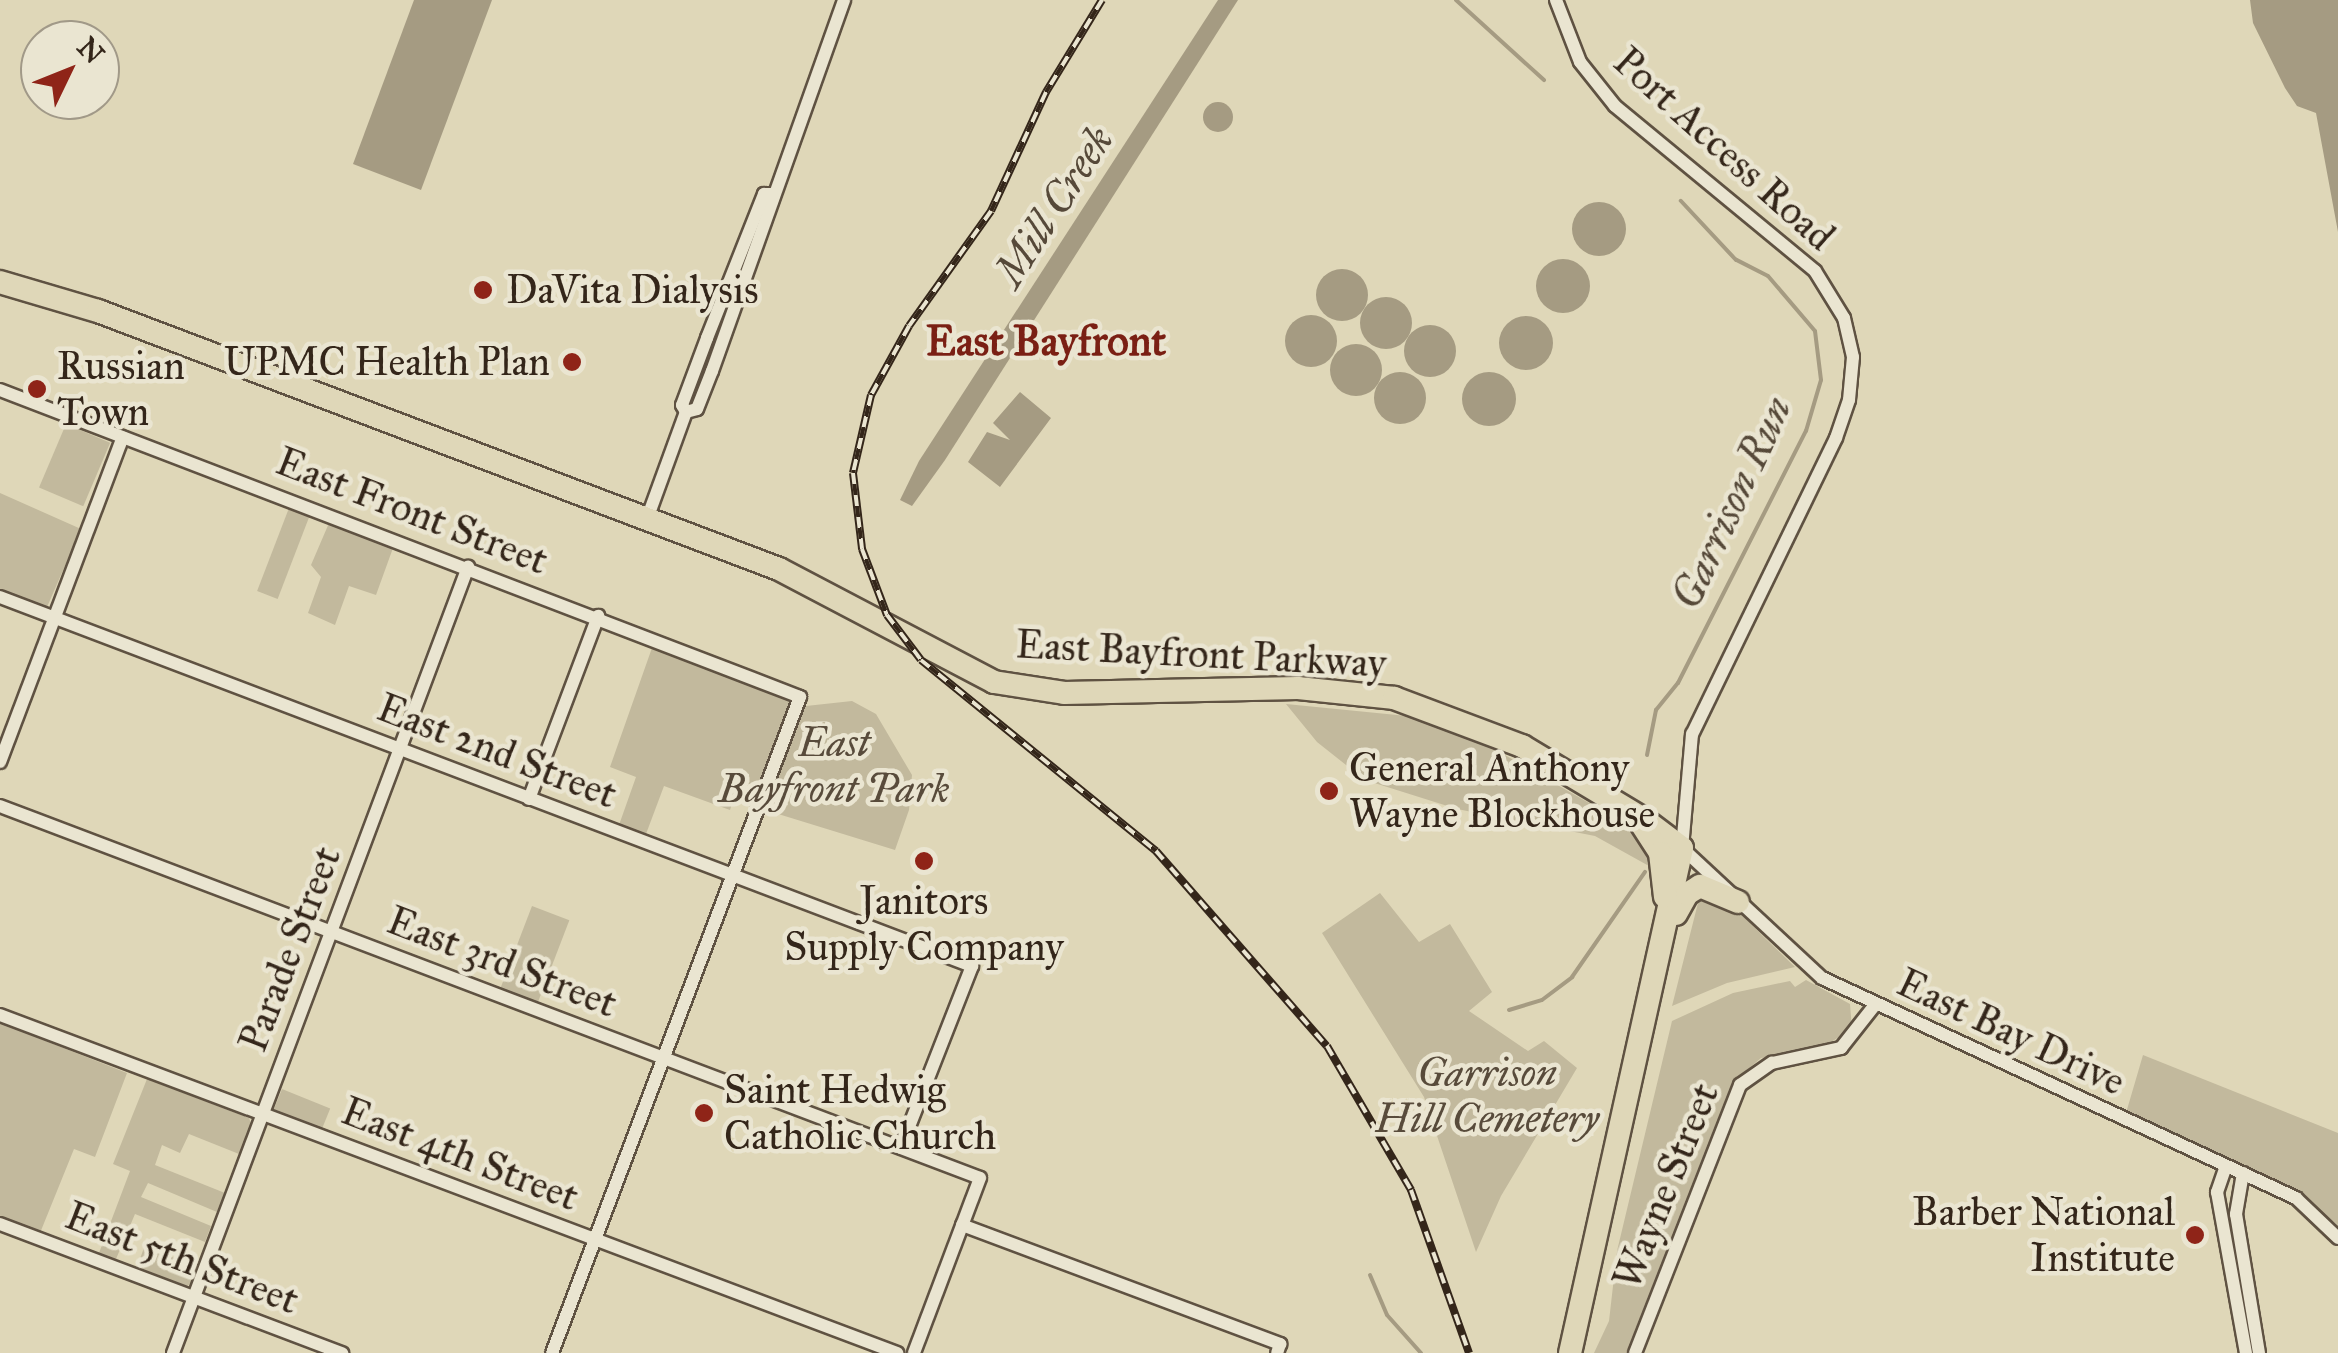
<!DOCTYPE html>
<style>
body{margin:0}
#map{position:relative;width:2338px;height:1353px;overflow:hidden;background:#dfd7b8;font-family:"IM FELL Great Primer",serif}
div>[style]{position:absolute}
.green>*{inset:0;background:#c2b99d;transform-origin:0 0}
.water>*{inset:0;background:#a59b82}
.round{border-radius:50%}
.stream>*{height:4px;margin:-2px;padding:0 2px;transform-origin:2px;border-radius:2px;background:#a59b82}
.roads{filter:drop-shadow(2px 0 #5f5242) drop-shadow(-2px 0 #5f5242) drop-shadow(0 2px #5f5242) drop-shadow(0 -2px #5f5242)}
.street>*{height:12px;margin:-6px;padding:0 6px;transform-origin:6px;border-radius:6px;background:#eae5d1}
.highway>*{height:22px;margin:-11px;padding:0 11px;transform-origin:11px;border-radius:11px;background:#dfd7b8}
.rail>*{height:8px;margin-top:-4px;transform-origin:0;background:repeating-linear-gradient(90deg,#eae5d1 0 11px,#34261a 0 22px);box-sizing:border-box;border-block:2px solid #34261a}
.dots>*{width:28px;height:28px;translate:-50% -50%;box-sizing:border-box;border:5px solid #eae5d1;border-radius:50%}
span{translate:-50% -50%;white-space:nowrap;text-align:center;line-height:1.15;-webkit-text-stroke:9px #eae5d1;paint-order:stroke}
.street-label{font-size:40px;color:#34261a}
.poi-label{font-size:40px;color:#34261a}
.left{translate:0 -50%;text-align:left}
.right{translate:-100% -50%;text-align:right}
.park-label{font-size:40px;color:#584b3b;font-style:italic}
.water-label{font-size:42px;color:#564939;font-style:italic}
.neighbourhood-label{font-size:42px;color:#7a1f14;font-weight:700}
.north{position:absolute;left:20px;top:20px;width:100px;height:100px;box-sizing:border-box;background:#eae5d1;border:2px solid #a19988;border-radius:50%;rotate:47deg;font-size:28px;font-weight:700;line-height:40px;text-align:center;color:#34261a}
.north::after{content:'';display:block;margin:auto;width:35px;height:45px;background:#8f2418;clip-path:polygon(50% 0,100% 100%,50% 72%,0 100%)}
</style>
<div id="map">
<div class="green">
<div style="left:66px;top:424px;width:48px;height:69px;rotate:23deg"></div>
<div style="clip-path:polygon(0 493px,81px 529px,47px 607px,0 591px)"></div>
<div style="left:289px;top:508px;width:22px;height:89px;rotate:21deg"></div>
<div style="clip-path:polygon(329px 523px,393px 548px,376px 595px,349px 586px,335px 625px,308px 613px,321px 577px,311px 565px)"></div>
<div style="clip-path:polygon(653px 645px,789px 701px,806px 706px,852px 701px,876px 714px,912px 775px,909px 810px,895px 850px,733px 800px,730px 810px,664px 786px,646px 834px,619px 825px,636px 777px,610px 767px)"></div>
<div style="clip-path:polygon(1286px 704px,1407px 716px,1482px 742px,1642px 833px,1658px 871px,1595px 836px,1457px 809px,1365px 780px,1317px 742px)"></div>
<div style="clip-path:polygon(1380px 893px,1419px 942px,1450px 924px,1492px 992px,1469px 1011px,1528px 1051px,1544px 1041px,1577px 1068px,1501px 1196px,1476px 1252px,1424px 1097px,1322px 933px)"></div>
<div style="clip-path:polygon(1700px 895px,1731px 905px,1795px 967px,1727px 983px,1672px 1006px)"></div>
<div style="left:532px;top:906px;width:40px;height:88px;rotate:21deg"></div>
<div style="clip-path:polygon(1806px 980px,1850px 1004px,1852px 1029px,1823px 1047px,1761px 1058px,1733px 1082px,1628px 1353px,1594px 1353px,1609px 1321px,1617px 1251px,1672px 1021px,1733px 993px,1790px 981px,1795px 987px)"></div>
<div style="clip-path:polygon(0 1023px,127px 1073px,95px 1157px,74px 1149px,40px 1233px,0 1217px)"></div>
<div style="clip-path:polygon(2143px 1055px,2338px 1133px,2338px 1225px,2290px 1189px,2126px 1113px)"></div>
<div style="clip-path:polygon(147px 1079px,249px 1118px,252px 1126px,239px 1154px,189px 1134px,180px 1153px,162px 1145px,155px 1165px,225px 1193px,217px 1212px,148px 1183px,141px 1197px,211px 1226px,205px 1242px,135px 1214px,116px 1259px,99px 1253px,130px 1171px,113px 1164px)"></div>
<div style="left:282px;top:1089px;width:52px;height:23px;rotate:22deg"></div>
<div style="clip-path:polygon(145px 1245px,197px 1268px,194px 1282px,187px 1286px,137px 1267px)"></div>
</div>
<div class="water">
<div style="clip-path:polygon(414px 0,492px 0,421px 190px,353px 164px)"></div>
<div style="clip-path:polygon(1218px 0,1238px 0,945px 460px,912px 506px,900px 500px,919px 461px)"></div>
<div style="clip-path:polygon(2250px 0,2338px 0,2338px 232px,2316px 113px,2297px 106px,2285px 88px,2253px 23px)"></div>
<div class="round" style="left:1203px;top:102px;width:30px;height:30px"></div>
<div class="round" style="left:1572px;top:202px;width:54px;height:54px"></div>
<div class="round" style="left:1536px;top:259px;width:54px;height:54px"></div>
<div class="round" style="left:1316px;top:269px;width:52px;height:52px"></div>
<div class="round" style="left:1360px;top:297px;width:52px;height:52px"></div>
<div class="round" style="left:1285px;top:315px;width:52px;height:52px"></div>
<div class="round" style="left:1499px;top:316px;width:54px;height:54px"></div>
<div class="round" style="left:1404px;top:325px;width:52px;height:52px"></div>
<div class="round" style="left:1330px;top:344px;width:52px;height:52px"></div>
<div class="round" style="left:1374px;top:372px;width:52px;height:52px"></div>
<div class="round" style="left:1462px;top:372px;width:54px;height:54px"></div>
<div style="clip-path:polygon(1020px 392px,1051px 418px,1000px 487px,968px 462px,987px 432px,1010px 440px,993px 423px)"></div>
</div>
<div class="stream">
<div style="left:1456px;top:0;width:119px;rotate:42.3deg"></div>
<div style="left:1647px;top:755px;width:46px;rotate:-78.7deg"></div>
<div style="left:1656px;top:710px;width:35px;rotate:-51deg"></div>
<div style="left:1678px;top:683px;width:283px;rotate:-63.1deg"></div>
<div style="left:1806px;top:431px;width:53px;rotate:-73.6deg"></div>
<div style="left:1821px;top:380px;width:49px;rotate:-97deg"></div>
<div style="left:1815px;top:331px;width:72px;rotate:-130.5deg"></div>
<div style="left:1768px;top:276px;width:36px;rotate:-153deg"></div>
<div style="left:1736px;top:260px;width:81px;rotate:-133deg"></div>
<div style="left:1509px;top:1010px;width:34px;rotate:-17deg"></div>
<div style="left:1542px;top:1000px;width:38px;rotate:-37deg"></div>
<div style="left:1572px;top:977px;width:128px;rotate:-55.2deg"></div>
<div style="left:1370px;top:1275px;width:43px;rotate:67deg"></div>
<div style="left:1387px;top:1315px;width:51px;rotate:48.2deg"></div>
</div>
<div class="roads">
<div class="street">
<div style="left:1556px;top:0;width:66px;rotate:68.8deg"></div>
<div style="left:1580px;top:62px;width:56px;rotate:51.5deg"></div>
<div style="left:1615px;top:106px;width:259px;rotate:39.5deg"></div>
<div style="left:1815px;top:271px;width:55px;rotate:58.3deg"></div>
<div style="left:1844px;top:318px;width:40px;rotate:77deg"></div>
<div style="left:1853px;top:357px;width:43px;rotate:95.3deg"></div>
<div style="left:1849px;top:400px;width:40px;rotate:108.9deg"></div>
<div style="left:1836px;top:438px;width:329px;rotate:115.9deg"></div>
<div style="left:1692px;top:734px;width:114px;rotate:95deg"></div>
<div style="left:1682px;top:848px;width:191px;rotate:42.9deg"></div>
<div style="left:1822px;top:978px;width:523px;rotate:24.9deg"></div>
<div style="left:2296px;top:1198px;width:58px;rotate:43.6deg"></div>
<div style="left:0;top:390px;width:857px;rotate:20.99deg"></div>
<div style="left:800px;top:697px;width:701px;rotate:110.71deg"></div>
<div style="left:686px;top:412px;width:11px;rotate:-15deg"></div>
<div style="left:697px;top:409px;width:41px;rotate:-68.5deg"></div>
<div style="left:712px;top:371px;width:394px;rotate:-70.4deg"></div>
<div style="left:686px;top:412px;width:8px;rotate:-120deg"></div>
<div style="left:682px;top:405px;width:72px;rotate:-69.5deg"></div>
<div style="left:707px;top:338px;width:155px;rotate:-68.4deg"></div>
<div style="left:764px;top:194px;width:8px"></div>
<div style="left:647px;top:519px;width:114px;rotate:-70deg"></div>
<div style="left:0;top:597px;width:1040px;rotate:20.79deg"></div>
<div style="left:972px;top:966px;width:194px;rotate:111.4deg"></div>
<div style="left:0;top:762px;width:347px;rotate:-69.3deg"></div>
<div style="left:529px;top:799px;width:196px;rotate:-69.3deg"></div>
<div style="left:0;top:806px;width:1048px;rotate:20.79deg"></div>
<div style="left:980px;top:1178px;width:187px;rotate:110.7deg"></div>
<div style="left:0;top:1015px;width:959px;rotate:20.65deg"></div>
<div style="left:2226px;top:1166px;width:28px;rotate:109deg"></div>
<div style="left:2217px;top:1192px;width:164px;rotate:79.8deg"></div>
<div style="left:2243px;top:1173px;width:42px;rotate:99.7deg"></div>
<div style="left:2236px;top:1214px;width:141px;rotate:80.6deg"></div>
<div style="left:0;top:1224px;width:366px;rotate:20.7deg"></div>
<div style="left:962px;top:1225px;width:340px;rotate:20.5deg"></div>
<div style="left:1280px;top:1344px;width:9px;rotate:108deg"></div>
<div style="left:173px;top:1353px;width:840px;rotate:-69.43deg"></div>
<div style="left:1635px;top:1353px;width:288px;rotate:-68.6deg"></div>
<div style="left:1740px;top:1085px;width:39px;rotate:-35deg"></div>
<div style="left:1772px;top:1063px;width:71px;rotate:-12.3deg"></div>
<div style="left:1841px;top:1048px;width:55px;rotate:-51.7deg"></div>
</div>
<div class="highway">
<div style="left:0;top:282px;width:102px;rotate:16.5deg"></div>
<div style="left:98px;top:311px;width:728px;rotate:20.75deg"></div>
<div style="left:779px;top:569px;width:243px;rotate:27.7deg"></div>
<div style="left:994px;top:682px;width:71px;rotate:8.9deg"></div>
<div style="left:1064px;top:693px;width:234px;rotate:-1.2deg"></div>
<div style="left:1298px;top:688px;width:97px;rotate:5.9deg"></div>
<div style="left:1394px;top:698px;width:137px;rotate:20.6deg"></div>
<div style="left:1522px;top:746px;width:144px;rotate:31deg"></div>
<div style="left:1645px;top:820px;width:46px;rotate:37.1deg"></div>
<div style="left:1682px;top:848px;width:517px;rotate:102.5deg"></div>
<div style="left:1642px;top:825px;width:33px;rotate:57deg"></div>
<div style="left:1660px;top:853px;width:44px;rotate:83.5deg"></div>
<div style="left:1676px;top:914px;width:23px;rotate:-61deg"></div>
<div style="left:1687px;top:894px;width:15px;rotate:-32deg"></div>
<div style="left:1700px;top:886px;width:41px;rotate:22.8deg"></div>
</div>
</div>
<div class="rail">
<div style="left:1102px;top:0;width:108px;rotate:121.3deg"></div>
<div style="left:1046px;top:92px;width:131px;rotate:114.8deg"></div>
<div style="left:991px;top:211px;width:141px;rotate:125.5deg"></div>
<div style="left:909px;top:326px;width:79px;rotate:118.8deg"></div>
<div style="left:871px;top:395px;width:80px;rotate:103deg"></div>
<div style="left:853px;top:473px;width:77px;rotate:83.2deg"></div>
<div style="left:862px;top:549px;width:71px;rotate:69.3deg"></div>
<div style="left:887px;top:615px;width:56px;rotate:52.9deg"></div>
<div style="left:921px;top:660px;width:303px;rotate:39.1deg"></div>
<div style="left:1156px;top:851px;width:259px;rotate:48.8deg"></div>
<div style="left:1327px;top:1046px;width:167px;rotate:59.7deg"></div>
<div style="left:1411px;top:1190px;width:173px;rotate:70.4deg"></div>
</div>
<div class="dots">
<div style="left:483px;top:290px;background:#8f2418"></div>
<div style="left:572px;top:362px;background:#8f2418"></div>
<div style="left:37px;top:389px;background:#8f2418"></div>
<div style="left:1329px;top:791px;background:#8f2418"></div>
<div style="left:924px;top:861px;background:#8f2418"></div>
<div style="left:704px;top:1113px;background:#8f2418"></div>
<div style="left:2195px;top:1235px;background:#8f2418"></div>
</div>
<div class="street-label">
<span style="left:1724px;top:149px;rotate:42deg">Port Access Road</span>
<span style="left:412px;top:511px;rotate:21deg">East Front Street</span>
<span style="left:1201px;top:654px;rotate:3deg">East Bayfront Parkway</span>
<span style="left:497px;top:751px;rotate:21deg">East 2nd Street</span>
<span style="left:290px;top:949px;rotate:-69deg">Parade Street</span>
<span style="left:502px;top:962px;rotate:21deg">East 3rd Street</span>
<span style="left:2011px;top:1032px;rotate:25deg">East Bay Drive</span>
<span style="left:460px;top:1154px;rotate:21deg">East 4th Street</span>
<span style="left:1666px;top:1186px;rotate:-68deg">Wayne Street</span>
<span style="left:182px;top:1258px;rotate:21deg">East 5th Street</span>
</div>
<div class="poi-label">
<span class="left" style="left:506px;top:290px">DaVita Dialysis</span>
<span class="right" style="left:550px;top:362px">UPMC Health Plan</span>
<span class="left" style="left:57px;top:389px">Russian<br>Town</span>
<span class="left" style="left:1349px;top:791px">General Anthony<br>Wayne Blockhouse</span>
<span style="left:924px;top:924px">Janitors<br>Supply Company</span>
<span class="left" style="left:724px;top:1113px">Saint Hedwig<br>Catholic Church</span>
<span class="right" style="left:2175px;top:1235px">Barber National<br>Institute</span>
</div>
<div class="park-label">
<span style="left:834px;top:766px">East<br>Bayfront Park</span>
<span style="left:1487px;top:1096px">Garrison<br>Hill Cemetery</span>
</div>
<div class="water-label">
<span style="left:1054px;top:206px;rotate:-57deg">Mill Creek</span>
<span style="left:1732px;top:503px;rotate:-65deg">Garrison Run</span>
</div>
<div class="neighbourhood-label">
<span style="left:1046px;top:341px">East Bayfront</span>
</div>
<div class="north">N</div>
</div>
